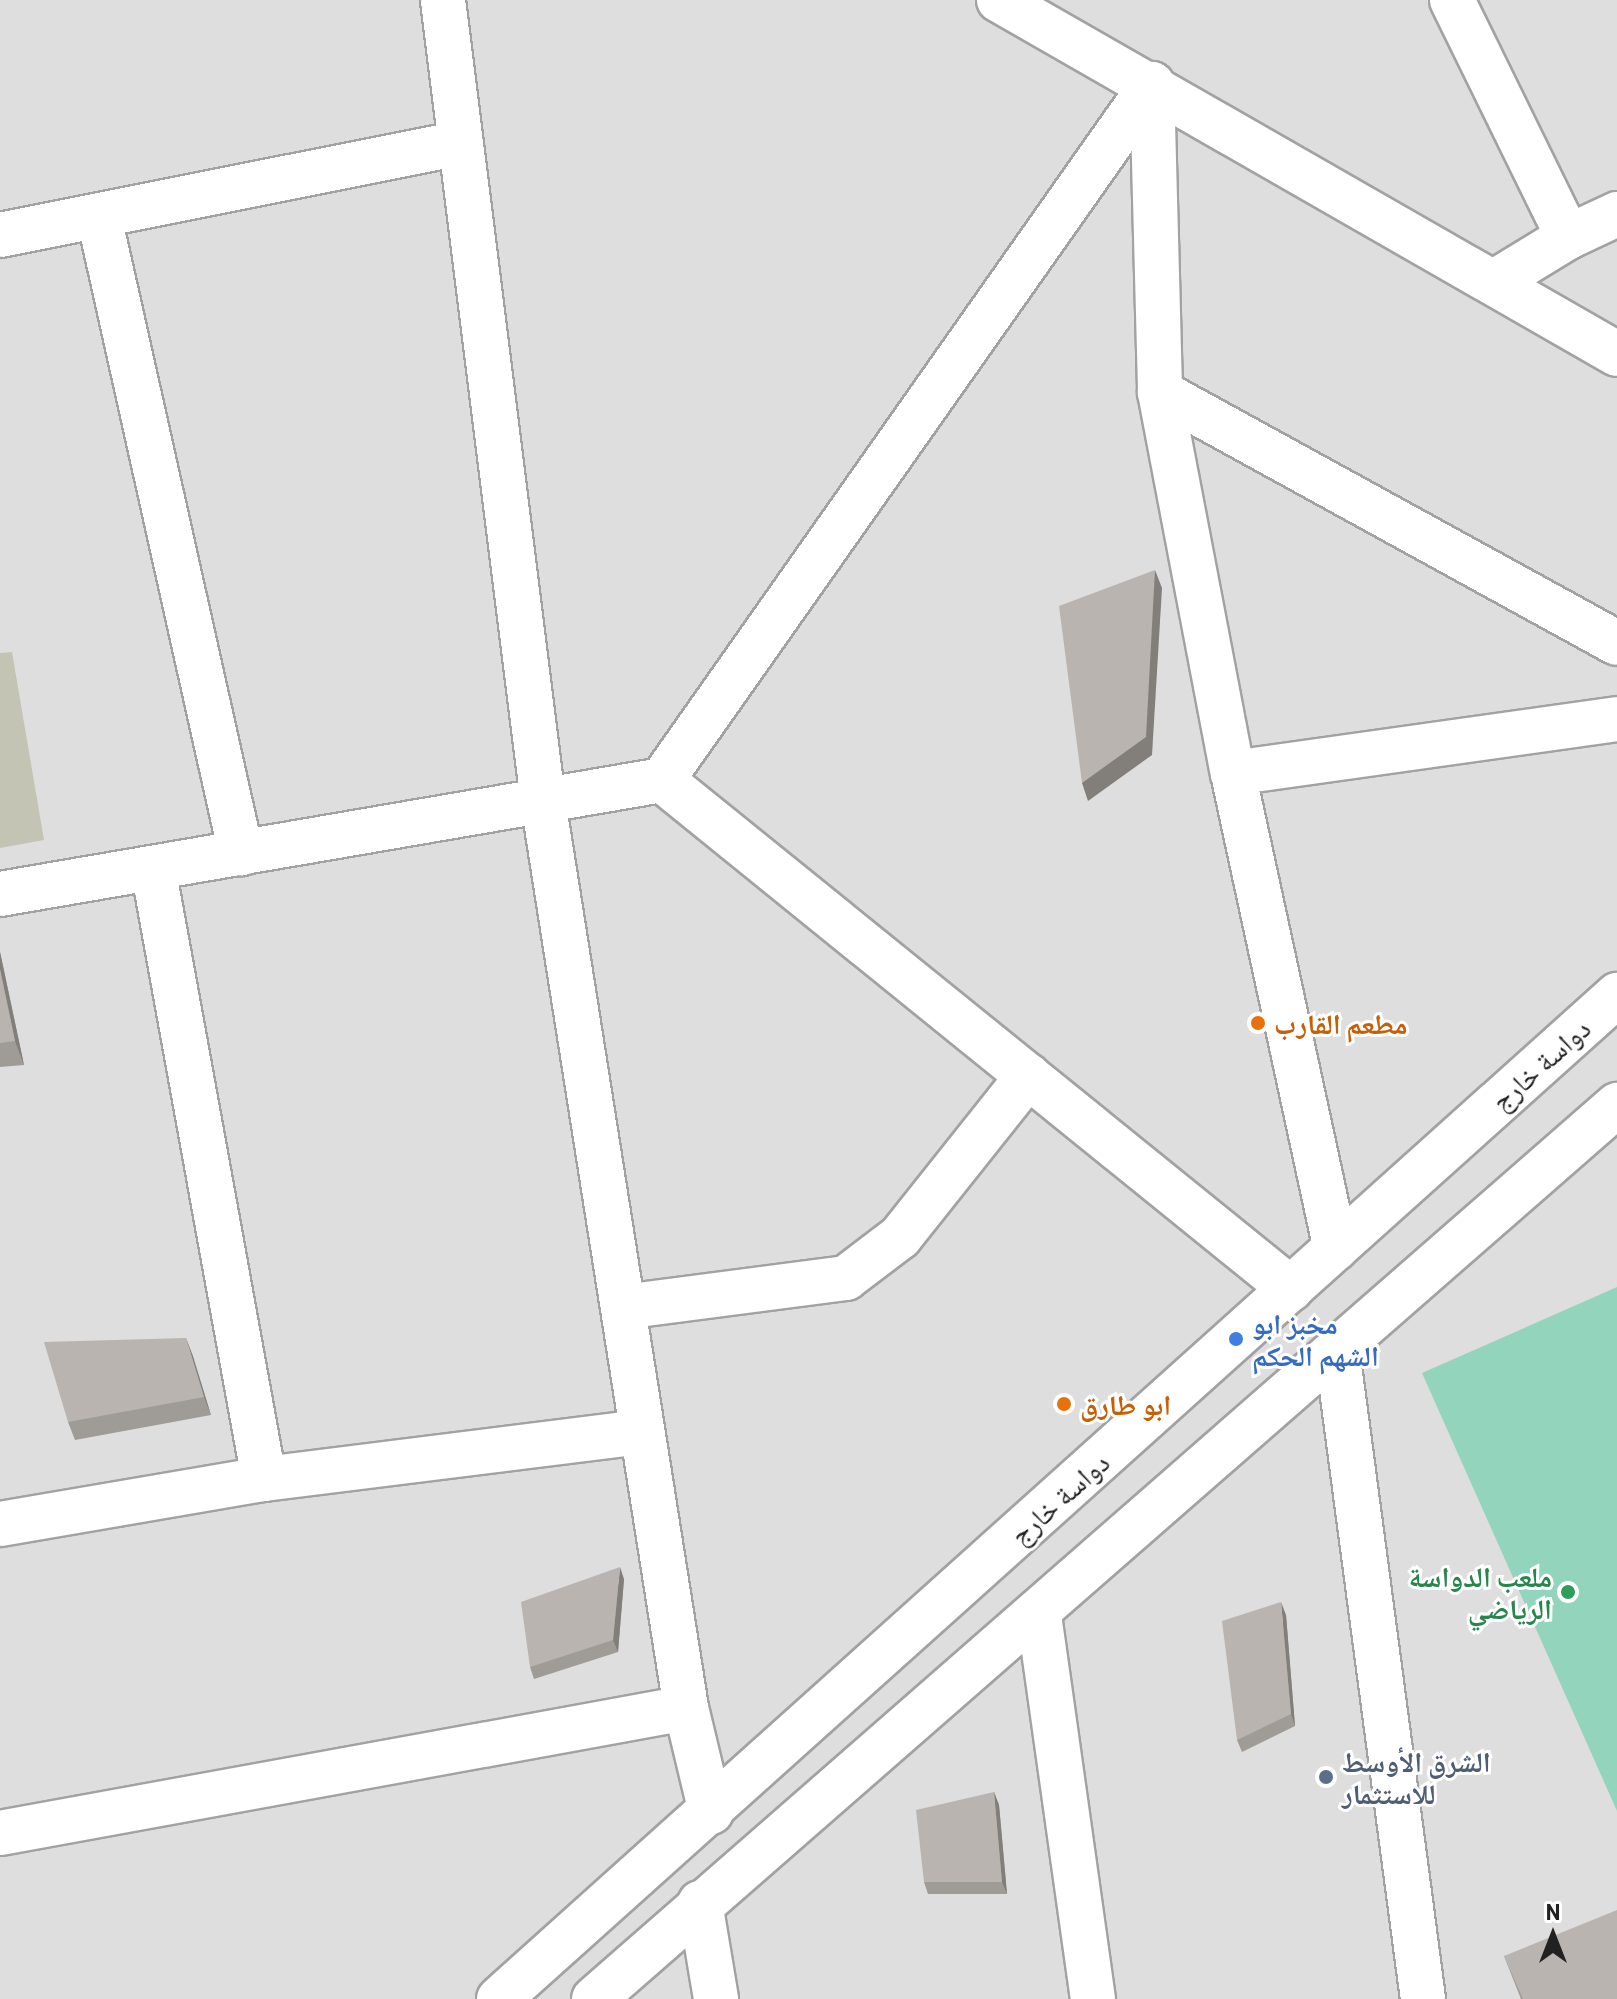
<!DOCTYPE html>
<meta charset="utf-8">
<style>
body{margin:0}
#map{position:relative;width:1617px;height:1999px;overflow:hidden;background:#f0eee9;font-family:Barlow,"Noto Naskh Arabic",sans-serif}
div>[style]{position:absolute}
.residential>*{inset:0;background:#dfdede;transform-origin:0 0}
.construction>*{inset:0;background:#c4c4b5}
.pitch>*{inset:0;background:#92d5bc}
.roads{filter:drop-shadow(2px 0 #a2a2a2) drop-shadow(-2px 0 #a2a2a2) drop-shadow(0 2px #a2a2a2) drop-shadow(0 -2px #a2a2a2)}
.minor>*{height:44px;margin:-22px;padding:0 22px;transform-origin:22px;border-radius:22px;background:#fff}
.wall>*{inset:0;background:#9f9b96}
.shaded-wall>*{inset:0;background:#827e7a}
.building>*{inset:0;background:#b9b4af}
.dots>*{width:22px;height:22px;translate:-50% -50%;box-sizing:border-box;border:4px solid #fff;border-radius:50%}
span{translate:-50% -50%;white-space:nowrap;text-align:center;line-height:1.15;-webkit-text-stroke:6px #fff;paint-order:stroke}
.food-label{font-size:28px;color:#c56008;font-weight:700}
.left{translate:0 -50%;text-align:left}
.street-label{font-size:28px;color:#212121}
.shop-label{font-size:28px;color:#366cbe;font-weight:700}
.leisure-label{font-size:28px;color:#27864d;font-weight:700}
.right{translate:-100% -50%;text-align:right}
.service-label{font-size:28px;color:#4e5e75;font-weight:700}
.north{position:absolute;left:1513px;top:1895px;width:80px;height:80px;-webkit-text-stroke:6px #fff;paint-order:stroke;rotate:0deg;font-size:22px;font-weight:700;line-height:32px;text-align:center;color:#212121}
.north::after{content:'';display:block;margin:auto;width:28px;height:36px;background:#212121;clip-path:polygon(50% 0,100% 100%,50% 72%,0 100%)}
</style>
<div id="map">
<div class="residential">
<div style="left:0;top:0;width:1617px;height:1999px"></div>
</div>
<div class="construction">
<div style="clip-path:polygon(12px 652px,44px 840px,0 848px,0 653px)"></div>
</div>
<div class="pitch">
<div style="clip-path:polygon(1617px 1287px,1617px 1811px,1422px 1373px)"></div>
</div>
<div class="roads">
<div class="minor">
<div style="left:443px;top:0;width:807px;rotate:82.88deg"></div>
<div style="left:543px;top:801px;width:918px;rotate:81.04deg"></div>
<div style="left:686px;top:1708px;width:107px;rotate:76.5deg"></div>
<div style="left:999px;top:0;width:712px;rotate:29.8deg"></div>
<div style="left:1452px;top:0;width:264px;rotate:63.9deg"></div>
<div style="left:1152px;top:84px;width:308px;rotate:88.5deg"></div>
<div style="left:1160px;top:392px;width:388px;rotate:79.2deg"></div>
<div style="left:1233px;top:773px;width:486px;rotate:77.8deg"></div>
<div style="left:99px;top:217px;width:652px;rotate:77.41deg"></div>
<div style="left:0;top:235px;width:470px;rotate:-11.3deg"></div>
<div style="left:1496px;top:281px;width:84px;rotate:-31.4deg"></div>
<div style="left:1568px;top:237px;width:54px;rotate:-25.1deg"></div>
<div style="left:1160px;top:392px;width:521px;rotate:28.78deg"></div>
<div style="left:1233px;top:773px;width:388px;rotate:-8deg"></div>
<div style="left:662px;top:780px;width:809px;rotate:38.98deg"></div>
<div style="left:153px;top:868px;width:621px;rotate:79.7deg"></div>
<div style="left:0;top:894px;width:672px;rotate:-9.77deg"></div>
<div style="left:662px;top:780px;width:851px;rotate:-54.85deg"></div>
<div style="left:623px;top:1307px;width:225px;rotate:-7.4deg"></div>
<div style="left:846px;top:1278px;width:68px;rotate:-37.2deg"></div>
<div style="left:900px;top:1237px;width:206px;rotate:-51.5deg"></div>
<div style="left:1337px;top:1351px;width:654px;rotate:82.44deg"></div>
<div style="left:0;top:1524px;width:268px;rotate:-9.7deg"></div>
<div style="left:264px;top:1479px;width:381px;rotate:-7.1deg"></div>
<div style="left:1039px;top:1615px;width:388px;rotate:82deg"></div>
<div style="left:0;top:1833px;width:697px;rotate:-10.33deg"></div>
<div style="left:700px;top:1903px;width:97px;rotate:80.5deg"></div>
<div style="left:499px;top:1999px;width:1503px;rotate:-41.92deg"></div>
<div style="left:594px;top:1999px;width:1359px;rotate:-41.15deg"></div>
</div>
</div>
<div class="wall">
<div style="clip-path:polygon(0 952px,24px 1065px,0 1067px)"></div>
<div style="clip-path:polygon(186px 1338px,211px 1415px,75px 1440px,68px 1422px)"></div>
<div style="clip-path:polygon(624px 1579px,618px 1652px,534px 1679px,530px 1667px)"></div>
<div style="clip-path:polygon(1286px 1615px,1295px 1726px,1242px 1752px,1237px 1740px)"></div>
<div style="clip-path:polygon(994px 1792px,999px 1805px,1007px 1894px,928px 1894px,924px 1882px)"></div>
<div style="clip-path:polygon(1504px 1956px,1617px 1999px,1521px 1999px)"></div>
</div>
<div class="shaded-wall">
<div style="clip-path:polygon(1155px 570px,1162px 588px,1152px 755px,1088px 801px,1082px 783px)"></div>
<div style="clip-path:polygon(0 952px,24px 1065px,15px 1041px,0 969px)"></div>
<div style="clip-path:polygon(186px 1338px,193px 1356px,211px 1415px,204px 1397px)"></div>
<div style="clip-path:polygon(620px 1567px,624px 1579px,618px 1652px,613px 1640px)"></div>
<div style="clip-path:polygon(1281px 1602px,1286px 1615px,1295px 1726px,1291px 1714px)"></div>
<div style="clip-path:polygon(994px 1792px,999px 1805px,1007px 1894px,1002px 1882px)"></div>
</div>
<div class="building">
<div style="clip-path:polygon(1155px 570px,1146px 737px,1082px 783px,1059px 606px)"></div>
<div style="clip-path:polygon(0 969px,15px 1041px,0 1043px)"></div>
<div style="clip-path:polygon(186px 1338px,204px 1397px,68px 1422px,44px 1342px)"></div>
<div style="clip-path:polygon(620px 1567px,613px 1640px,530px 1667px,521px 1602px)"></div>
<div style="clip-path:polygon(1281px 1602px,1291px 1714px,1237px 1740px,1222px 1621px)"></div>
<div style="clip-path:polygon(994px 1792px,1002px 1882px,924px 1882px,916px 1810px)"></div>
<div style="clip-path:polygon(1617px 1910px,1617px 1999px,1523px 1999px,1504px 1956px)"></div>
</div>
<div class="dots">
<div style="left:1258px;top:1023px;background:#e8710a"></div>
<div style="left:1236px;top:1339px;background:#3f7fe0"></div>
<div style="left:1064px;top:1404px;background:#e8710a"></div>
<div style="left:1568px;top:1592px;background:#2e9e5b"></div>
<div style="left:1326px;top:1777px;background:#5c6f8a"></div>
</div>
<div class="food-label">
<span class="left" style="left:1274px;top:1023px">مطعم القارب</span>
<span class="left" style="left:1080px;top:1404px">ابو طارق</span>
</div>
<div class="street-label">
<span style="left:1540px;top:1064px;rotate:-42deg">دواسة خارج</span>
<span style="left:1059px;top:1498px;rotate:-42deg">دواسة خارج</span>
</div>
<div class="shop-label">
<span class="left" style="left:1252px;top:1339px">مخبز ابو<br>الشهم الحكم</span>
</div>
<div class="leisure-label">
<span class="right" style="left:1552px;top:1592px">ملعب الدواسة<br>الرياضي</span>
</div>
<div class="service-label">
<span class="left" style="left:1342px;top:1777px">الشرق الأوسط<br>للاستثمار</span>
</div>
<div class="north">N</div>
</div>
